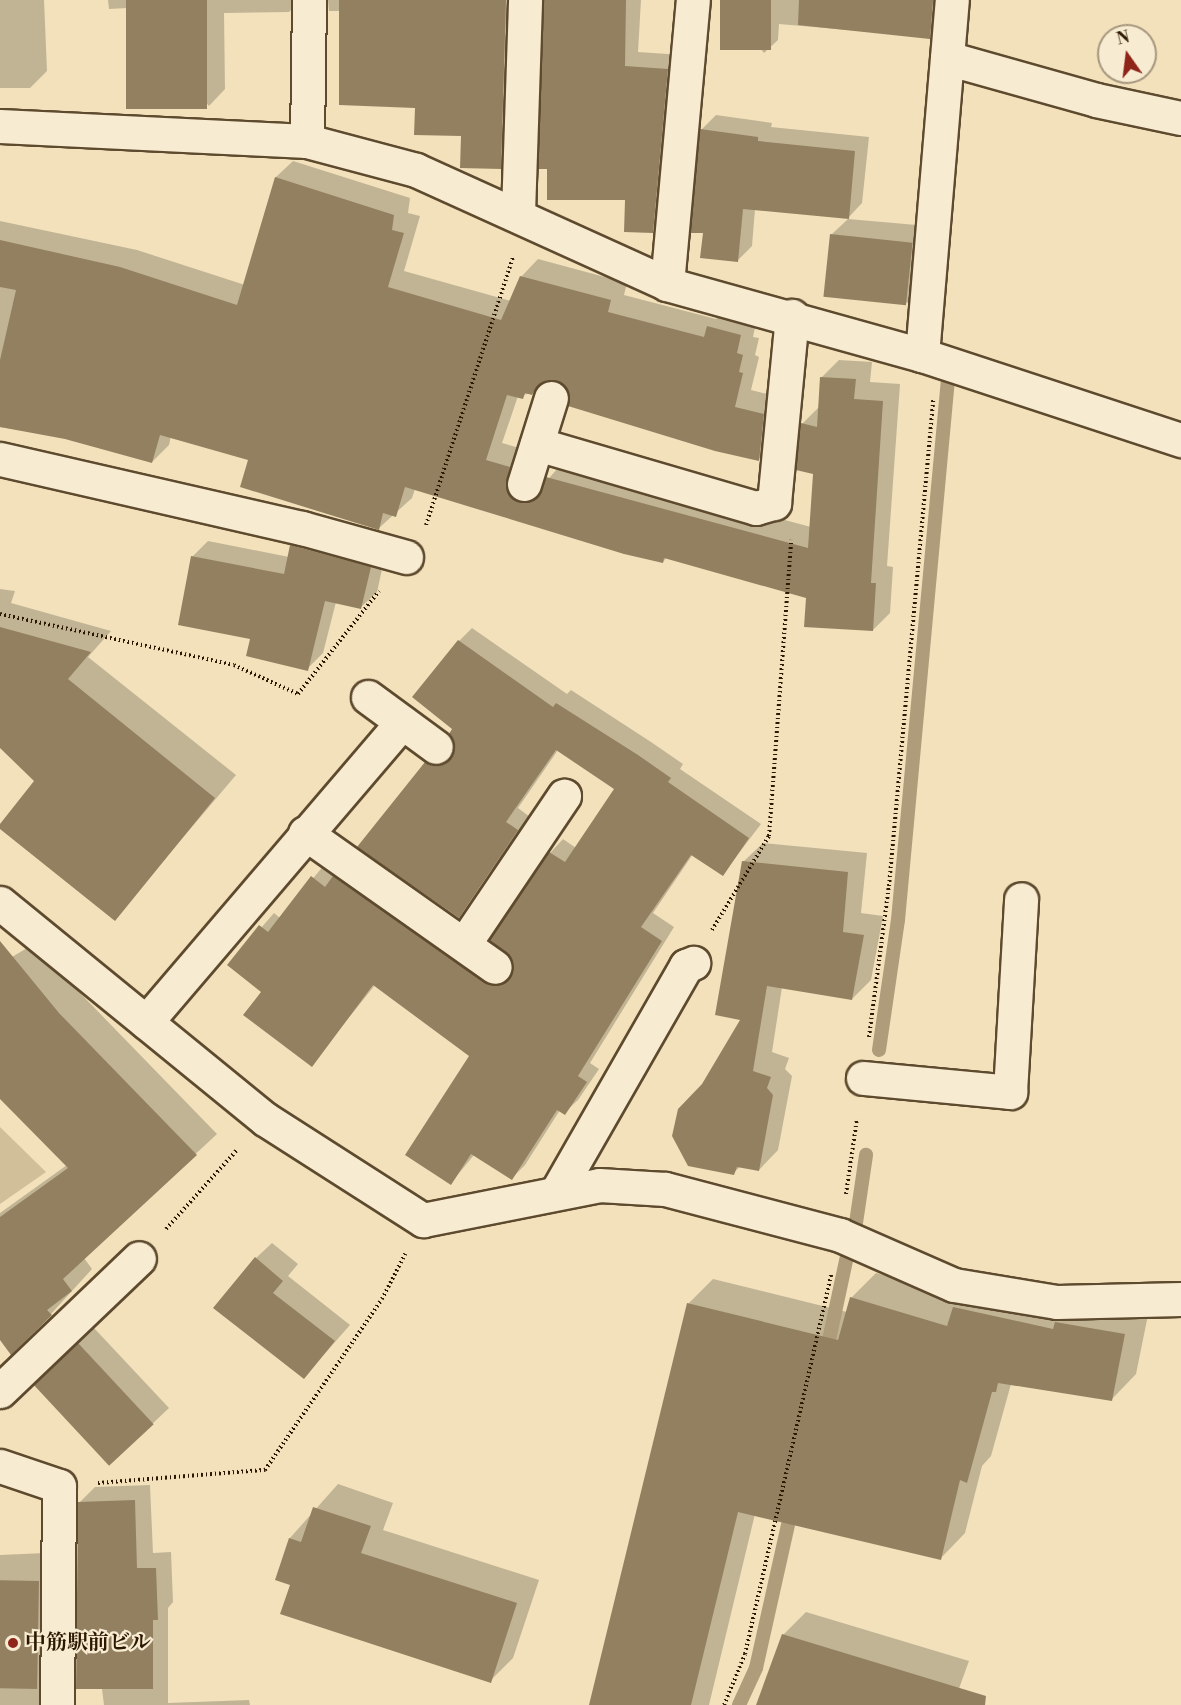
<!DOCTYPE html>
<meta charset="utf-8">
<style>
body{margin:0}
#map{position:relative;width:1181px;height:1705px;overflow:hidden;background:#f2e1ba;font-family:"Libre Bodoni","Noto Serif JP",serif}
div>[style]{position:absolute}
.green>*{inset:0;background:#d1bf9a}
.shadow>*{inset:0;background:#0003}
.stream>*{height:14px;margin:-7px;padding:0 7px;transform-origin:7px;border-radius:7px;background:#af9c7b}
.building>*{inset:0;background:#938061;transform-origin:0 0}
.path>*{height:4px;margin-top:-2px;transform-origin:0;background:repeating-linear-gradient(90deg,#2d1700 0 1.5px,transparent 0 4.5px)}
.roads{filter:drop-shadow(2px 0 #5e4a2e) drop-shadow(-2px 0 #5e4a2e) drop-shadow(0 2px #5e4a2e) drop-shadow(0 -2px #5e4a2e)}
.street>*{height:33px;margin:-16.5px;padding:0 16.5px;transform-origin:16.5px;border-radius:16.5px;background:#f7ecd2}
.dots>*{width:16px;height:16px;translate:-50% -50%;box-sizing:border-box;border:3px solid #f7ecd2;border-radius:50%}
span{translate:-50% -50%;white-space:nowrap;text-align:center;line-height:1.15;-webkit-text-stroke:4.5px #f7ecd2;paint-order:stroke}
.poi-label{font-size:21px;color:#2d1700;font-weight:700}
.left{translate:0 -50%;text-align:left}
.north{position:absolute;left:1097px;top:24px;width:60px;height:60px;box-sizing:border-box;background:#f7ecd2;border:2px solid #a6977e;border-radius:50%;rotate:346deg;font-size:16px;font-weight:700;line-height:24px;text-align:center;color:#2d1700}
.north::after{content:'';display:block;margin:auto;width:21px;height:27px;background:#8f2418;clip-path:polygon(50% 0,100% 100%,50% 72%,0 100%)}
</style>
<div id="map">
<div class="green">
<div style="clip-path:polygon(0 1127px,46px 1172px,0 1204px)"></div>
</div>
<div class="shadow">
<div style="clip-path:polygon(0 0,44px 0,47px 71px,30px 88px,0 88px)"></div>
<div style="clip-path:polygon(108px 0,301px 0,289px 12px,224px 13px,225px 89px,209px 106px,127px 8px,109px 9px)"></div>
<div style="clip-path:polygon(328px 0,522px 0,517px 150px,500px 167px,462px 134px,416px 106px,341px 11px,329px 11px)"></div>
<div style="clip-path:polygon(545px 0,641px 0,638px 52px,682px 55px,667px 217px,652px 231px,626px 198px)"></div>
<div style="clip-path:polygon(722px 0,946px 0,942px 24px,929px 37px,779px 24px,778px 40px,764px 53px)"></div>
<div style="clip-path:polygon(716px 115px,772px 123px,771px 127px,869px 137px,862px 203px,848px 218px,755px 209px,752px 246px,737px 261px,705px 232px,701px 130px)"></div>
<div style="clip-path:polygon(293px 161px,410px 198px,408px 213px,420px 216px,404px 271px,511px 301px,521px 277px,538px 259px,627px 283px,624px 295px,716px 319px,725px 310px,757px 318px,753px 337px,759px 338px,755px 355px,759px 357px,751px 390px,780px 397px,776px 442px,759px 459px,547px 378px,532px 393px,518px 396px,502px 443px,526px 450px,536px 486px,544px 484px,564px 461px,811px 527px,815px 473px,802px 424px,820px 406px,822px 377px,839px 360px,872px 362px,870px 382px,900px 384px,887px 566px,893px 567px,890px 613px,873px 630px,807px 597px,667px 557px,663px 562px,415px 489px,412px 498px,379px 528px,250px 459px,171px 436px,169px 445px,152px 462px,65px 437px,0 427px,0 221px,137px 250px,245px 285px,276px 177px)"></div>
<div style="clip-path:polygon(848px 219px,928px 226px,923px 287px,907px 303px,832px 234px)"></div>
<div style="clip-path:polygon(308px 530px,386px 551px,377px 592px,361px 607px,336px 602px,323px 653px,307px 669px,252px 638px,192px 557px,208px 541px,289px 557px,292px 545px)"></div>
<div style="clip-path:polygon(0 589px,15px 591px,11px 603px,111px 631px,88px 657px,236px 775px,114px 919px,0 827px,36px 781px,0 746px)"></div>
<div style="clip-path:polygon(472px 628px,567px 694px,571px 690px,651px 742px,683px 764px,680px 769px,761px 824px,723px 874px,693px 854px,653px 913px,674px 927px,590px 1063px,599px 1069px,578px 1100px,564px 1113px,560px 1110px,525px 1165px,512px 1178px,474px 1155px,451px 1183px,471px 1056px,375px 985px,311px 1065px,263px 991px,229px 965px,274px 913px,280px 918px,325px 864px,508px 973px,512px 971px,513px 958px,491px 940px,550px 853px,563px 839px,576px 848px,616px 789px,558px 750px,518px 808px,530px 817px,458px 916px,426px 763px,440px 750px,455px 752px,459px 641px)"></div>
<div style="clip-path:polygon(763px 843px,867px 853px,861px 913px,883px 916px,871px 980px,852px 999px,782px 987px,772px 1052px,789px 1058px,785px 1069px,792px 1076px,778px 1150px,759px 1170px,741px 1166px,733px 1173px,704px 1085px,742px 1018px,743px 862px)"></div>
<div style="clip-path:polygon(39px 941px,80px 993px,217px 1134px,84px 1258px,92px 1269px,51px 1314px,0 1337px,0 1213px,67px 1165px,0 1097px,0 964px)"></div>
<div style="clip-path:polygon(272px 1243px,298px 1264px,288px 1276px,350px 1325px,304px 1377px,256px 1258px)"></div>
<div style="clip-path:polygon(876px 1273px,963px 1299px,1149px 1310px,1136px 1374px,1112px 1399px,1011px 1384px,991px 1456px,982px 1466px,965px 1533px,941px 1558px,755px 1514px,709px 1705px,591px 1705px,688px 1304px,713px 1279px,847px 1312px,851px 1298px)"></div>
<div style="clip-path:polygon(94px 1328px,169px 1408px,110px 1464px,52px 1369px)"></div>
<div style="clip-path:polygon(338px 1484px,393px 1503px,383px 1530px,539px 1580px,513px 1658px,490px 1681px,291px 1584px,290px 1538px)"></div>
<div style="clip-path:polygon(150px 1485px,153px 1553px,171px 1552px,173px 1602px,168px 1608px,168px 1703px,249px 1700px,250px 1705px,104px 1705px,79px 1503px,95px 1487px)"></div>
<div style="clip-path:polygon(68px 1552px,57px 1705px,0 1705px,0 1555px)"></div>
<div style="clip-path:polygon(806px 1612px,969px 1661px,953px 1705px,758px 1705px,783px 1635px)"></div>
</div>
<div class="stream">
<div style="left:879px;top:1050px;width:131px;rotate:-81.7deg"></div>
<div style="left:898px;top:920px;width:543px;rotate:-84.72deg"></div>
<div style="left:856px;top:1223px;width:69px;rotate:-81.6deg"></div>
<div style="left:826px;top:1354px;width:100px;rotate:-77.9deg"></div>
<div style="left:739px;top:1705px;width:41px;rotate:-65.3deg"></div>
<div style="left:756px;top:1668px;width:165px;rotate:-77.4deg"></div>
</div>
<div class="building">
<div style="left:126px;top:0;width:81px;height:109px"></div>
<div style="clip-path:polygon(339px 0,506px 0,501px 169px,460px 168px,461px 136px,414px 135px,415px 108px,339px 105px)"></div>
<div style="clip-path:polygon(544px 0,626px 0,625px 66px,668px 69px,653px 233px,624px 232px,625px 200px,547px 200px,547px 169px,538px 169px)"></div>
<div style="left:720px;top:0;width:51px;height:50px"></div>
<div style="clip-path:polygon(799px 0,933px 0,930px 39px,798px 25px)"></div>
<div style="clip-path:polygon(700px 129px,758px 137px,758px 141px,855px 151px,849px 219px,743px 209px,738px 262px,700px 258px,703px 233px,690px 233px)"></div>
<div style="clip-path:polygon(275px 177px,394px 215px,392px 230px,404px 233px,388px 287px,501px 320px,520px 276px,611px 300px,608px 312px,704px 337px,707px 326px,741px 335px,737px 353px,743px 355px,739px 372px,743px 373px,735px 407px,764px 414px,759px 461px,715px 451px,568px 406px,565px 386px,548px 380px,538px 385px,532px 395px,525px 393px,523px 399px,507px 395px,486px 460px,510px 467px,506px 489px,518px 502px,536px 498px,546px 477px,808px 548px,813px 474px,796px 470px,801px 423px,817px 427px,820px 377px,856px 379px,854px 399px,883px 401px,871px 583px,876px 583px,873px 631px,804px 627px,806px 598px,664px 558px,663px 563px,624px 554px,405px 487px,396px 517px,383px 513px,379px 530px,240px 487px,248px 460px,160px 435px,152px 463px,65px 439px,0 427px,0 360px,16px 290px,0 287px,0 240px,120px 267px,237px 305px)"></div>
<div style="left:830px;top:234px;width:83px;height:63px;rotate:6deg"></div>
<div style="clip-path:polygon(290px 545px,371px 567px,361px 609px,325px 601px,308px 671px,246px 656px,250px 639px,178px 625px,191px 556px,284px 574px)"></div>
<div style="clip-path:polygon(0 627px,91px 652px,68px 679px,215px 798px,115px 921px,0 829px,0 824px,34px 781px,0 748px)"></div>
<div style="clip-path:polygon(458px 640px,553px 707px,556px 703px,638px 755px,671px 778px,668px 782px,749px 838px,723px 876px,691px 855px,641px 927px,662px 941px,578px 1076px,587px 1082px,565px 1115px,557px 1110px,512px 1180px,471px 1154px,451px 1185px,405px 1155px,469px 1056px,373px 985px,312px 1067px,243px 1015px,261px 992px,227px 965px,259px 925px,268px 932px,311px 876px,325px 887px,333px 876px,484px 982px,494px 986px,510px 978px,512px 959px,489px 940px,549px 852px,565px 862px,614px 789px,556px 750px,506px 822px,518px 830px,459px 918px,357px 847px,425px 762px,443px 764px,451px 758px,455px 748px,449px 734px,452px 729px,412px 697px)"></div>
<div style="clip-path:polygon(742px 861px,848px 872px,843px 932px,864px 935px,852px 1000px,767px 986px,753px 1071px,771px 1077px,767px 1088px,773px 1095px,759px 1171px,737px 1167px,734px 1175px,688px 1166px,672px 1136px,678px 1109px,702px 1084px,740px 1020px,715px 1015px)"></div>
<div style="clip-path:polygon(0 941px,59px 1013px,197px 1155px,63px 1279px,72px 1291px,47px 1310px,52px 1315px,11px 1355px,0 1340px,0 1217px,68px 1168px,0 1099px)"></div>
<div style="clip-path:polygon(255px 1257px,283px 1281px,273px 1293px,335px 1341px,304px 1379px,213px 1308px)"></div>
<div style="clip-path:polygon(850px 1297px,947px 1326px,953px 1307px,1053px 1329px,1055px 1322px,1125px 1334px,1112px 1401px,998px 1383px,996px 1392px,992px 1392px,967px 1483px,960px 1480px,941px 1560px,738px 1512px,691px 1705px,589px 1705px,687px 1303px,838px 1340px)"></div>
<div style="left:78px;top:1343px;width:111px;height:61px;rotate:47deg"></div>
<div style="clip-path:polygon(135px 1500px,137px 1568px,156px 1568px,158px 1620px,153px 1620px,153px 1689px,76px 1689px,78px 1502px)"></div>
<div style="clip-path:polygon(313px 1507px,371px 1526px,361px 1553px,517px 1603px,491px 1683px,280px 1614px,290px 1585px,275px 1580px,289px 1538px,301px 1542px)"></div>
<div style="left:39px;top:1581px;width:108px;height:39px;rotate:91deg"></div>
<div style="clip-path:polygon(782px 1634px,986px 1696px,985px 1705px,756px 1705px)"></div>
</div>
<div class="path">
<div style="left:426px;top:525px;width:281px;rotate:-72deg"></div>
<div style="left:0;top:614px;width:239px;rotate:12.3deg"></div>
<div style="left:234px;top:665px;width:70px;rotate:24.4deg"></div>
<div style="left:298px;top:694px;width:131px;rotate:-51.8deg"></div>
<div style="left:712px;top:930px;width:110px;rotate:-58.8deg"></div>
<div style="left:769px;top:836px;width:297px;rotate:-85.7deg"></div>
<div style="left:869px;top:1037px;width:152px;rotate:-82.5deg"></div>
<div style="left:889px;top:886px;width:488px;rotate:-84.8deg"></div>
<div style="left:846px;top:1194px;width:76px;rotate:-81.7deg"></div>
<div style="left:166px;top:1229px;width:106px;rotate:-48.1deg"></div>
<div style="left:98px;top:1483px;width:168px;rotate:-4.5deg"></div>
<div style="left:265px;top:1470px;width:207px;rotate:-55.6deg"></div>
<div style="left:382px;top:1299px;width:51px;rotate:-62.9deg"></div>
<div style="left:724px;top:1705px;width:55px;rotate:-67.6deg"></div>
<div style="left:745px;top:1654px;width:389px;rotate:-77.2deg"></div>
</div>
<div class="roads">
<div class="street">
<div style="left:947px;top:58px;width:155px;rotate:15.7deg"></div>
<div style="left:1096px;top:100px;width:87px;rotate:12deg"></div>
<div style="left:0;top:126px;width:307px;rotate:2.8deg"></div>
<div style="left:307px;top:141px;width:113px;rotate:14.9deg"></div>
<div style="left:416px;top:170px;width:276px;rotate:24.4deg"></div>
<div style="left:667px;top:284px;width:265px;rotate:15.6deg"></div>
<div style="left:922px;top:355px;width:273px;rotate:18.2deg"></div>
<div style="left:307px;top:141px;width:141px;rotate:-89.2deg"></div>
<div style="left:518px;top:213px;width:213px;rotate:-88.1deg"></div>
<div style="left:667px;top:284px;width:285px;rotate:-84.8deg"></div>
<div style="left:922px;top:355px;width:356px;rotate:-85.2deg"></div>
<div style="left:537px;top:444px;width:228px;rotate:16.3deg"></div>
<div style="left:756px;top:508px;width:19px;rotate:-16deg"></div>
<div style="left:774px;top:503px;width:188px;rotate:-84.5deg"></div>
<div style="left:0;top:459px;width:310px;rotate:12.9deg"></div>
<div style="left:302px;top:528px;width:108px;rotate:15.6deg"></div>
<div style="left:524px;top:484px;width:90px;rotate:-72.6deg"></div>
<div style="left:368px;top:697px;width:84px;rotate:36.3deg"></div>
<div style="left:305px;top:833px;width:232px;rotate:35.2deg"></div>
<div style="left:0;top:903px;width:342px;rotate:39.2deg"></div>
<div style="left:265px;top:1119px;width:188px;rotate:32.6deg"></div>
<div style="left:423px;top:1220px;width:179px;rotate:-11.2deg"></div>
<div style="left:599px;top:1185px;width:66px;rotate:3.5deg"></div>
<div style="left:665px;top:1189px;width:181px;rotate:14.7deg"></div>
<div style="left:840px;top:1235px;width:124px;rotate:23.7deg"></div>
<div style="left:954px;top:1285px;width:104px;rotate:9.4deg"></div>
<div style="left:1057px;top:1302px;width:124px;rotate:-1.4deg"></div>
<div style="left:464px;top:944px;width:179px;rotate:-56deg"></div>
<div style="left:146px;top:1022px;width:394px;rotate:-49.5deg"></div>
<div style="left:863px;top:1078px;width:148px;rotate:5.4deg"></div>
<div style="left:1010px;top:1092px;width:193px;rotate:-86.7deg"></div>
<div style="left:556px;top:1193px;width:262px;rotate:-60.2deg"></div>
<div style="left:686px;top:966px;width:8px;rotate:-23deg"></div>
<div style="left:0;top:1391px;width:192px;rotate:-43.7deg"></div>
<div style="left:0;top:1466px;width:62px;rotate:18.7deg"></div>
<div style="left:59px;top:1486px;width:219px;rotate:90.5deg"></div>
</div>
</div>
<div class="dots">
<div style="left:13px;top:1643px;background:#8f2418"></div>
</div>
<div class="poi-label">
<span class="left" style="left:25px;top:1643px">中筋駅前ビル</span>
</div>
<div class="north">N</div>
</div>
